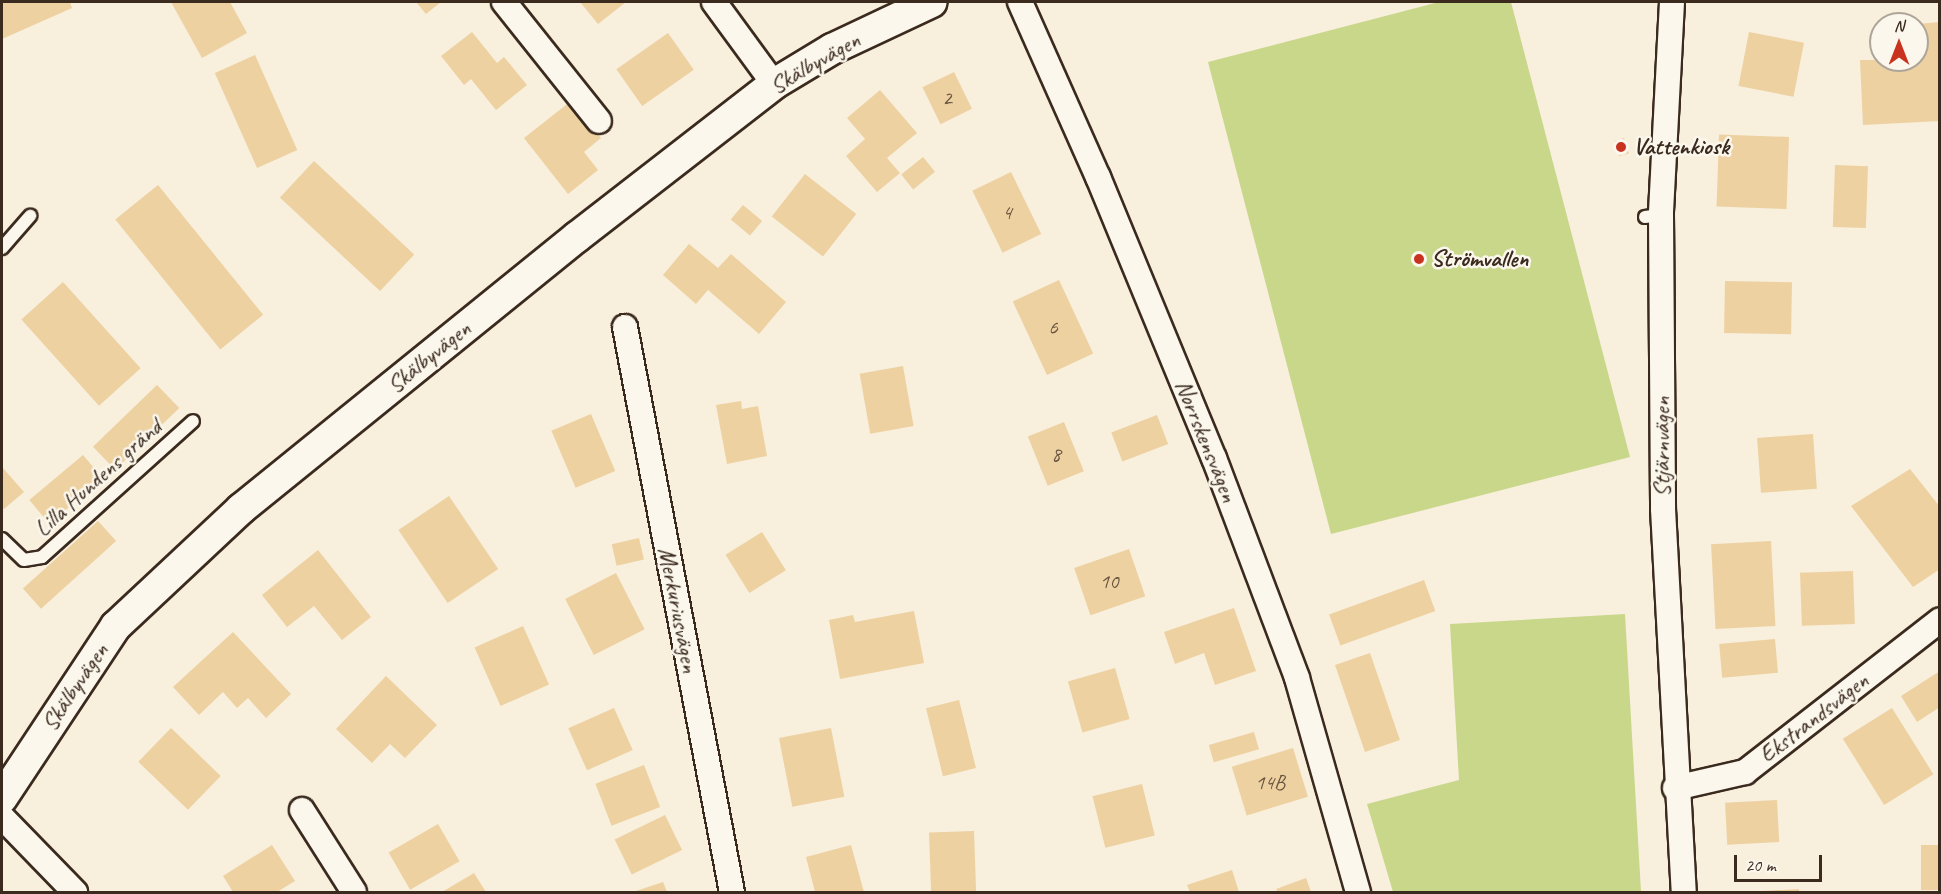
<!DOCTYPE html>
<meta charset="utf-8">
<style>
body{margin:0}
#map{position:relative;width:1941px;height:894px;overflow:hidden;background:#f8efdd;font-family:Caveat,sans-serif}
div>[style]{position:absolute}
.green>*{inset:0;background:#c9d78a}
.building>*{inset:0;background:#edd1a1;transform-origin:0 0}
.roads{filter:drop-shadow(2px 0 #3b2a1e) drop-shadow(-2px 0 #3b2a1e) drop-shadow(0 2px #3b2a1e) drop-shadow(0 -2px #3b2a1e)}
.service>*{height:12px;margin:-6px;padding:0 6px;transform-origin:6px;border-radius:6px;background:#fbf7ec}
.minor>*{height:24px;margin:-12px;padding:0 12px;transform-origin:12px;border-radius:12px;background:#fbf7ec}
.tertiary>*{height:30px;margin:-15px;padding:0 15px;transform-origin:15px;border-radius:15px;background:#fbf7ec}
.dots>*{width:16px;height:16px;translate:-50% -50%;box-sizing:border-box;border:3px solid #fbf7ec;border-radius:50%}
span{translate:-50% -50%;white-space:nowrap;text-align:center;line-height:1.15;-webkit-text-stroke:5px #fbf7ec;paint-order:stroke}
.number-label{font-size:21px;color:#68543f}
.number-label span{-webkit-text-stroke-width:0}
.street-label{font-size:24px;color:#3b2a1e}
.poi-label{font-size:24px;color:#3b2a1e;font-weight:700}
.left{translate:0 -50%;text-align:left}
.frame{position:absolute;inset:0;border:3px solid #3b2a1e;pointer-events:none}
.north{position:absolute;left:1869px;top:12px;width:60px;height:60px;box-sizing:border-box;background:#fbf7ec;border:2px solid #aea59a;border-radius:50%;rotate:0deg;font-size:16px;font-weight:700;line-height:24px;text-align:center;color:#3b2a1e}
.north::after{content:'';display:block;margin:auto;width:21px;height:27px;background:#c8321e;clip-path:polygon(50% 0,100% 100%,50% 72%,0 100%)}
.scale{position:absolute;left:1734px;top:855px;width:88px;height:27px;box-sizing:border-box;border:3px solid #3b2a1e;border-top:0;padding-left:8px;font-size:18px;line-height:21px;white-space:nowrap;color:#3b2a1e;-webkit-text-stroke:4px #fbf7ec;paint-order:stroke}
</style>
<div id="map">
<div class="green">
<div style="clip-path:polygon(1439px 2px,1511px 2px,1630px 457px,1331px 534px,1208px 62px)"></div>
<div style="clip-path:polygon(1625px 614px,1641px 892px,1393px 892px,1367px 804px,1459px 780px,1450px 624px)"></div>
</div>
<div class="building">
<div style="clip-path:polygon(2px 2px,70px 2px,72px 8px,2px 39px)"></div>
<div style="clip-path:polygon(171px 2px,230px 2px,247px 33px,202px 58px)"></div>
<div style="clip-path:polygon(416px 2px,441px 2px,426px 14px)"></div>
<div style="clip-path:polygon(580px 2px,626px 2px,598px 24px)"></div>
<div style="clip-path:polygon(1940px 22px,1940px 121px,1863px 125px,1860px 60px,1917px 60px,1917px 24px)"></div>
<div style="clip-path:polygon(472px 32px,497px 63px,504px 57px,527px 85px,496px 110px,471px 79px,464px 85px,441px 56px)"></div>
<div style="left:1749px;top:32px;width:56px;height:55px;rotate:11deg"></div>
<div style="left:668px;top:33px;width:45px;height:63px;rotate:55deg"></div>
<div style="left:255px;top:55px;width:104px;height:44px;rotate:66deg"></div>
<div style="left:954px;top:72px;width:41px;height:35px;rotate:64deg"></div>
<div style="clip-path:polygon(880px 90px,917px 133px,887px 158px,900px 173px,877px 192px,846px 156px,865px 139px,847px 118px)"></div>
<div style="clip-path:polygon(571px 101px,601px 138px,584px 152px,598px 170px,568px 194px,524px 138px)"></div>
<div style="left:1789px;top:137px;width:72px;height:70px;rotate:92deg"></div>
<div style="left:1624px;top:138px;width:16px;height:10px;rotate:72deg"></div>
<div style="left:923px;top:157px;width:19px;height:28px;rotate:51deg"></div>
<div style="left:314px;top:161px;width:137px;height:50px;rotate:43deg"></div>
<div style="left:1835px;top:165px;width:33px;height:62px;rotate:2deg"></div>
<div style="left:1011px;top:172px;width:69px;height:43px;rotate:64deg"></div>
<div style="left:805px;top:174px;width:65px;height:54px;rotate:38deg"></div>
<div style="left:158px;top:185px;width:167px;height:55px;rotate:51deg"></div>
<div style="left:743px;top:205px;width:25px;height:19px;rotate:40deg"></div>
<div style="clip-path:polygon(689px 244px,718px 268px,731px 254px,786px 302px,759px 334px,708px 290px,696px 304px,663px 275px)"></div>
<div style="left:1059px;top:280px;width:81px;height:51px;rotate:65deg"></div>
<div style="left:1725px;top:281px;width:67px;height:52px;rotate:1deg"></div>
<div style="left:63px;top:282px;width:116px;height:56px;rotate:48deg"></div>
<div style="left:903px;top:366px;width:61px;height:44px;rotate:80deg"></div>
<div style="left:157px;top:385px;width:32px;height:89px;rotate:46deg"></div>
<div style="clip-path:polygon(741px 401px,742px 409px,758px 406px,767px 456px,727px 464px,716px 405px)"></div>
<div style="left:591px;top:414px;width:62px;height:43px;rotate:67deg"></div>
<div style="left:1157px;top:415px;width:31px;height:49px;rotate:69deg"></div>
<div style="left:1064px;top:422px;width:53px;height:39px;rotate:68deg"></div>
<div style="left:1813px;top:434px;width:55px;height:56px;rotate:86deg"></div>
<div style="left:83px;top:455px;width:31px;height:70px;rotate:50deg"></div>
<div style="clip-path:polygon(2px 467px,24px 492px,4px 509px,2px 507px)"></div>
<div style="clip-path:polygon(1910px 469px,1940px 507px,1940px 569px,1913px 587px,1851px 506px)"></div>
<div style="left:449px;top:496px;width:88px;height:61px;rotate:56deg"></div>
<div style="left:98px;top:521px;width:27px;height:101px;rotate:48deg"></div>
<div style="left:762px;top:532px;width:45px;height:43px;rotate:58deg"></div>
<div style="left:639px;top:538px;width:22px;height:28px;rotate:77deg"></div>
<div style="left:1771px;top:541px;width:85px;height:60px;rotate:87deg"></div>
<div style="left:1129px;top:549px;width:50px;height:58px;rotate:71deg"></div>
<div style="clip-path:polygon(318px 550px,371px 617px,342px 640px,314px 606px,287px 627px,262px 595px)"></div>
<div style="left:1853px;top:571px;width:53px;height:53px;rotate:88deg"></div>
<div style="left:616px;top:573px;width:63px;height:57px;rotate:63deg"></div>
<div style="left:1424px;top:580px;width:33px;height:101px;rotate:70deg"></div>
<div style="clip-path:polygon(1234px 608px,1256px 671px,1215px 685px,1204px 653px,1175px 664px,1164px 632px)"></div>
<div style="clip-path:polygon(914px 611px,924px 663px,840px 679px,829px 620px,853px 615px,855px 622px)"></div>
<div style="left:523px;top:626px;width:64px;height:53px;rotate:66deg"></div>
<div style="clip-path:polygon(233px 632px,291px 694px,266px 718px,248px 698px,237px 708px,223px 692px,199px 715px,173px 687px)"></div>
<div style="left:1775px;top:639px;width:34px;height:56px;rotate:85deg"></div>
<div style="left:1370px;top:653px;width:92px;height:37px;rotate:71deg"></div>
<div style="left:1115px;top:668px;width:53px;height:49px;rotate:74deg"></div>
<div style="clip-path:polygon(1940px 671px,1940px 707px,1917px 722px,1901px 696px)"></div>
<div style="clip-path:polygon(386px 676px,437px 725px,405px 758px,390px 744px,372px 763px,336px 729px)"></div>
<div style="left:959px;top:700px;width:70px;height:34px;rotate:76deg"></div>
<div style="left:614px;top:708px;width:46px;height:50px;rotate:66deg"></div>
<div style="left:1892px;top:708px;width:78px;height:58px;rotate:58deg"></div>
<div style="left:171px;top:728px;width:69px;height:47px;rotate:44deg"></div>
<div style="left:831px;top:728px;width:70px;height:53px;rotate:79deg"></div>
<div style="left:1254px;top:732px;width:18px;height:47px;rotate:74deg"></div>
<div style="left:1293px;top:748px;width:51px;height:64px;rotate:73deg"></div>
<div style="left:644px;top:765px;width:45px;height:52px;rotate:69deg"></div>
<div style="left:1142px;top:784px;width:53px;height:51px;rotate:76deg"></div>
<div style="left:1777px;top:800px;width:42px;height:52px;rotate:87deg"></div>
<div style="left:665px;top:815px;width:39px;height:56px;rotate:64deg"></div>
<div style="left:438px;top:824px;width:43px;height:57px;rotate:60deg"></div>
<div style="left:974px;top:831px;width:61px;height:45px;rotate:88deg"></div>
<div style="clip-path:polygon(272px 845px,295px 881px,277px 892px,233px 892px,223px 876px)"></div>
<div style="clip-path:polygon(851px 845px,864px 892px,815px 892px,806px 857px)"></div>
<div style="left:1940px;top:845px;width:45px;height:19px;rotate:90deg"></div>
<div style="clip-path:polygon(1232px 870px,1239px 892px,1190px 892px,1187px 885px)"></div>
<div style="clip-path:polygon(474px 873px,486px 892px,442px 892px)"></div>
<div style="clip-path:polygon(1306px 878px,1311px 892px,1278px 892px,1276px 889px)"></div>
<div style="clip-path:polygon(663px 882px,667px 892px,633px 892px)"></div>
<div style="clip-path:polygon(1799px 889px,1799px 892px,1763px 892px,1763px 891px)"></div>
</div>
<div class="roads">
<div class="service">
<div style="left:1645px;top:217px;width:16px;rotate:-7deg"></div>
<div style="left:2px;top:248px;width:43px;rotate:-48.8deg"></div>
<div style="left:2px;top:539px;width:30px;rotate:44deg"></div>
<div style="left:24px;top:560px;width:18px;rotate:-9deg"></div>
<div style="left:42px;top:557px;width:203px;rotate:-42deg"></div>
</div>
<div class="minor">
<div style="left:504px;top:2px;width:152px;rotate:51.4deg"></div>
<div style="left:714px;top:2px;width:102px;rotate:53.8deg"></div>
<div style="left:1020px;top:2px;width:192px;rotate:66deg"></div>
<div style="left:1098px;top:177px;width:304px;rotate:67.6deg"></div>
<div style="left:1214px;top:458px;width:235px;rotate:69.3deg"></div>
<div style="left:1297px;top:678px;width:223px;rotate:74.1deg"></div>
<div style="left:1672px;top:2px;width:213px;rotate:93deg"></div>
<div style="left:1661px;top:215px;width:294px;rotate:89.6deg"></div>
<div style="left:1663px;top:509px;width:384px;rotate:86.9deg"></div>
<div style="left:625px;top:327px;width:575px;rotate:79.28deg"></div>
<div style="left:1675px;top:788px;width:72px;rotate:-12.9deg"></div>
<div style="left:1745px;top:772px;width:247px;rotate:-37.9deg"></div>
<div style="left:302px;top:810px;width:97px;rotate:57.6deg"></div>
<div style="left:2px;top:817px;width:105px;rotate:45.8deg"></div>
</div>
<div class="tertiary">
<div style="left:2px;top:798px;width:206px;rotate:-56.5deg"></div>
<div style="left:116px;top:626px;width:171px;rotate:-43.1deg"></div>
<div style="left:241px;top:509px;width:432px;rotate:-39deg"></div>
<div style="left:577px;top:237px;width:249px;rotate:-37.8deg"></div>
<div style="left:774px;top:84px;width:68px;rotate:-31.1deg"></div>
<div style="left:832px;top:49px;width:110px;rotate:-25.2deg"></div>
</div>
</div>
<div class="dots">
<div style="left:1621px;top:147px;background:#c8321e"></div>
<div style="left:1419px;top:259px;background:#c8321e"></div>
</div>
<div class="number-label">
<span style="left:947px;top:98px">2</span>
<span style="left:1007px;top:212px">4</span>
<span style="left:1053px;top:327px">6</span>
<span style="left:1056px;top:454px">8</span>
<span style="left:1109px;top:581px">10</span>
<span style="left:1270px;top:782px">14B</span>
</div>
<div class="street-label">
<span style="left:815px;top:63px;rotate:-30deg">Skälbyvägen</span>
<span style="left:429px;top:357px;rotate:-39deg">Skälbyvägen</span>
<span style="left:1206px;top:441px;rotate:68deg">Norrskensvägen</span>
<span style="left:1662px;top:447px;rotate:-90deg">Stjärnvägen</span>
<span style="left:98px;top:478px;rotate:-42deg">Lilla Hundens gränd</span>
<span style="left:678px;top:610px;rotate:79deg">Merkuriusvägen</span>
<span style="left:75px;top:687px;rotate:-56deg">Skälbyvägen</span>
<span style="left:1814px;top:718px;rotate:-38deg">Ekstrandsvägen</span>
</div>
<div class="poi-label">
<span class="left" style="left:1633px;top:147px">Vattenkiosk</span>
<span class="left" style="left:1431px;top:259px">Strömvallen</span>
</div>
<div class="frame"></div>
<div class="north">N</div>
<div class="scale">20 m</div>
</div>
